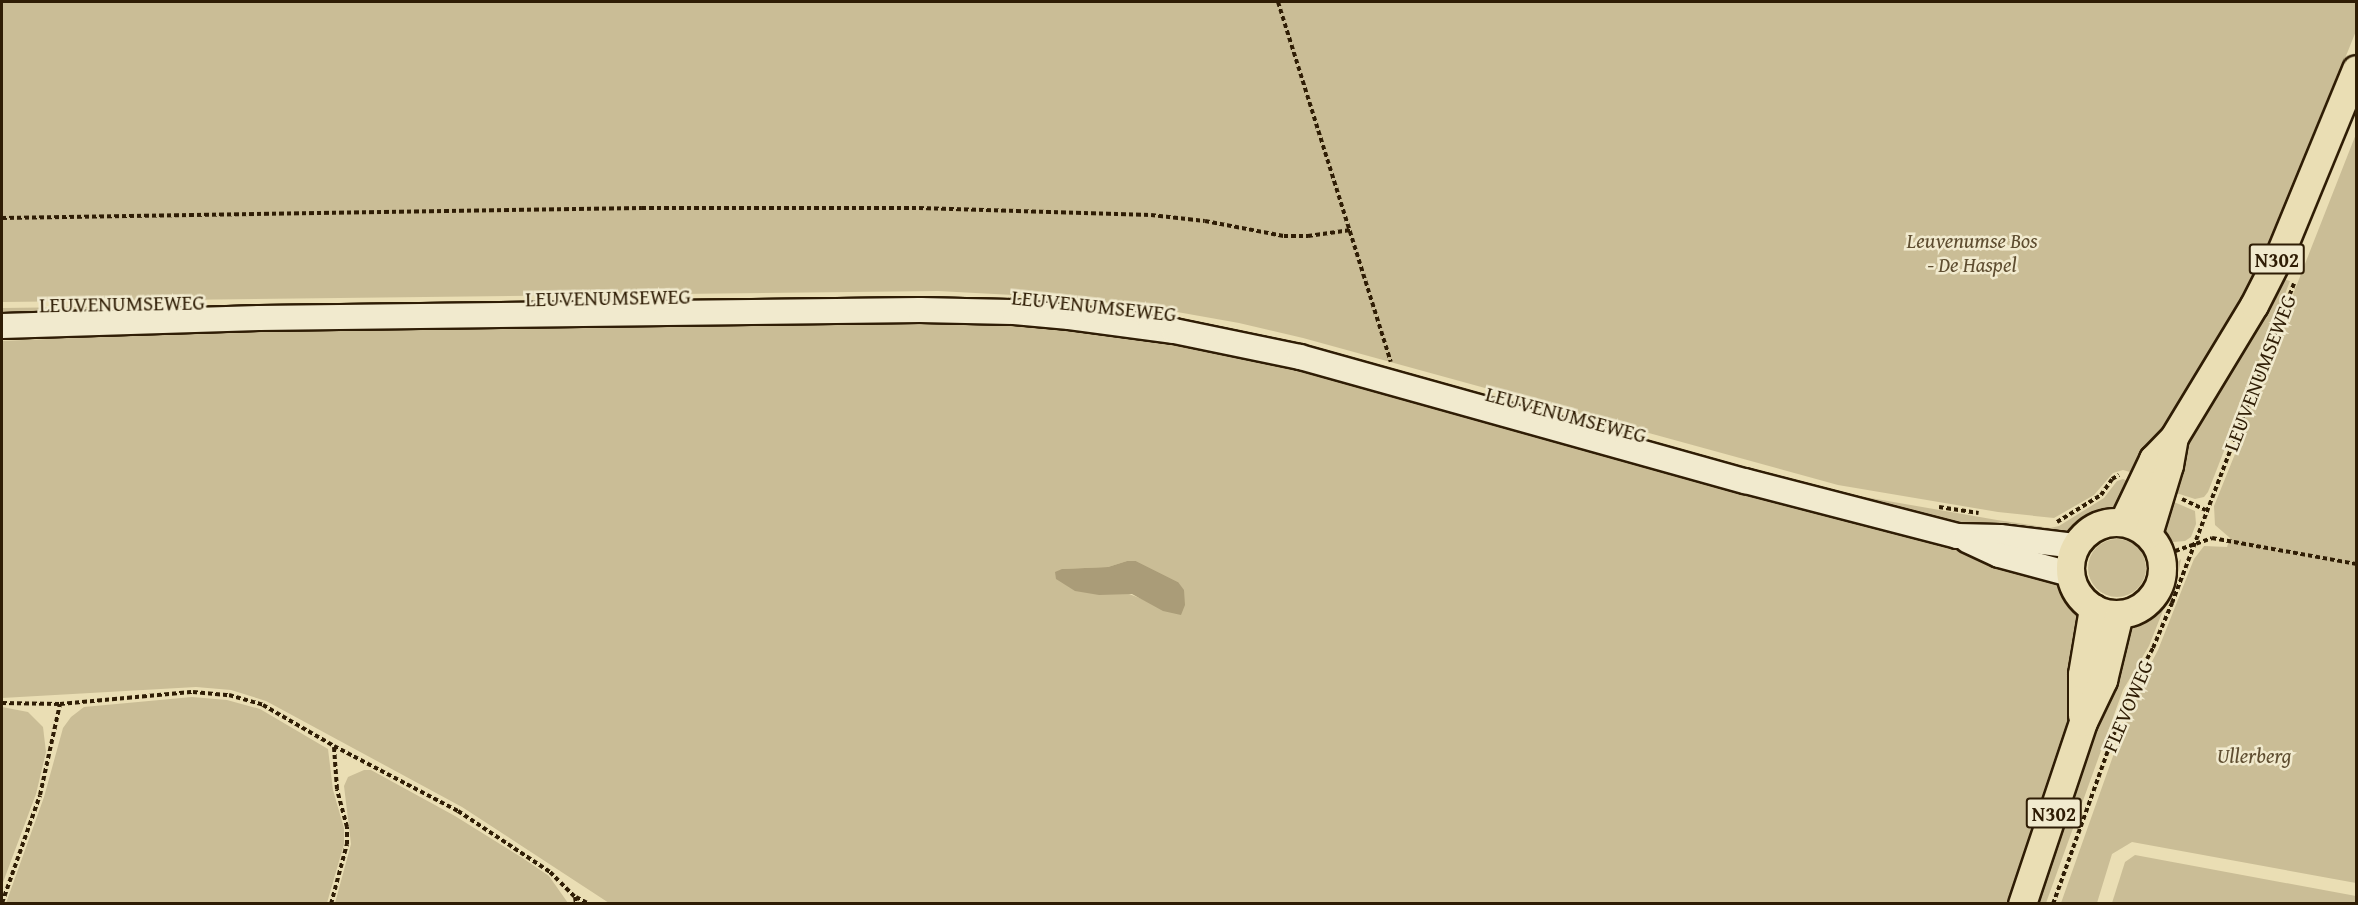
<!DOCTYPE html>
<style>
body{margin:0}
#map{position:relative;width:2358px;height:905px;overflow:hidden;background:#eadeb4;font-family:"Gentium Book Plus",serif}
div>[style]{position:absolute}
.green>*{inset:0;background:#cabd96}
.round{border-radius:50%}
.water>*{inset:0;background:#aa9c78}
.path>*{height:4px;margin-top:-2px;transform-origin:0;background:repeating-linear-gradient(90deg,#2f1d05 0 4.5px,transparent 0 7.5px)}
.roads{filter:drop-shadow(2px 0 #2f1d05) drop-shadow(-2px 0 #2f1d05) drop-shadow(0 2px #2f1d05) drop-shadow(0 -2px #2f1d05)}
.secondary>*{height:24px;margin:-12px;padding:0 12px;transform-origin:12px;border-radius:12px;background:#f1eace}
.primary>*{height:27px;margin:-13.5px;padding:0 13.5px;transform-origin:13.5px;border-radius:13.5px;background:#eadeb4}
.primary>.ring{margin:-13.5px;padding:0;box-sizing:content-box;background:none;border:27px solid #eadeb4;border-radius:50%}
span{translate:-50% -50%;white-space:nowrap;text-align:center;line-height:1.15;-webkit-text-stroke:5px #f1eace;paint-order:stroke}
.shield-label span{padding:2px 4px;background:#f1eace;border:2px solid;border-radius:4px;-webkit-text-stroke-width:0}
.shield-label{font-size:20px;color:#2f1d05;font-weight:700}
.park-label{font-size:21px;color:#5e4d30;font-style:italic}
.street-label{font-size:21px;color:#2f1d05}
.frame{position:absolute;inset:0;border:3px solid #2f1d05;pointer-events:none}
</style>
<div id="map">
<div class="green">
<div style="clip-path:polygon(2px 2px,2356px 2px,2356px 31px,2267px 253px,2217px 345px,2161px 428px,2137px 474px,2123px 470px,2113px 473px,2094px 495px,2054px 518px,1998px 512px,1838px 485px,1303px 338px,1239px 323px,1166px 310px,1071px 298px,938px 291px,2px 302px)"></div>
<div style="clip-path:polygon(2356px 134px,2356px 883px,2132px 842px,2112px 854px,2097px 903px,2061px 903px,2135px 694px,2158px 650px,2194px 559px,2204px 546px,2227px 547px,2230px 538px,2215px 525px,2214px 506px,2235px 454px,2246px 414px)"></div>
<div style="clip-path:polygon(2281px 278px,2290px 281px,2208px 492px,2204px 497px,2195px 499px,2170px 491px,2189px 440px)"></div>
<div style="clip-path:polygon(862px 297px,1010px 299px,1165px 316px,1302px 345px,1388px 368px,1389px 372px,1237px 333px,561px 305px,2px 312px,2px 308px)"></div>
<div style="clip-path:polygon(evenodd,937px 319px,1067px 326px,1237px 352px,2051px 573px,2067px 590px,2082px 618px,2070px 708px,2058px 759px,2009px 903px,609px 903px,462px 807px,266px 701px,231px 690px,196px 687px,2px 698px,2px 341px,342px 326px,937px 319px,1127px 561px,1136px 561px,1178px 582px,1145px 600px,1062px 569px,1108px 567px,1127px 561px)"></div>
<div style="clip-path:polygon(1398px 371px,1836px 492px,1997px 520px,2050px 528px,2059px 526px,2104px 498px,2117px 481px,2123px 479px,2134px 483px,2115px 510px,2088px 521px,2072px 533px,2043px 536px,1900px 512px,1400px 375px)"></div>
<div style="clip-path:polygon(2167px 499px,2195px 511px,2196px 524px,2191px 537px,2185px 541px,2173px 542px,2162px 537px,2159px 526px)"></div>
<div class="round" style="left:2088px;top:539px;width:58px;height:58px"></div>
<div style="clip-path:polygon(2181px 559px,2179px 570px,2149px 646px,2123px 690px,2046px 903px,2036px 904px,2128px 623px,2158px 602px,2169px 582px,2171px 568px)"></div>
<div style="clip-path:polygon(192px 697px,227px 700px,260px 709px,328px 749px,333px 790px,344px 828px,344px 844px,327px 903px,6px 903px,44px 797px,63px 728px,71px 717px,84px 707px)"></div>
<div style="clip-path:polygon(2px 707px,28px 712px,43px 727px,46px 752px,36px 794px,2px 885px)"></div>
<div style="clip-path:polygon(364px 770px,371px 770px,455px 816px,521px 857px,549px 876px,568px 903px,335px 903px,351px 844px,344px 786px,348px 777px)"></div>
<div style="clip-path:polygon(2135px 855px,2356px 896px,2356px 903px,2112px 903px,2125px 862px)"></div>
</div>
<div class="water">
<div style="clip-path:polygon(1127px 561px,1136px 561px,1178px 582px,1184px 590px,1185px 605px,1181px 615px,1163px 611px,1132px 594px,1099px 595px,1075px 591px,1056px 579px,1055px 572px,1062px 569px,1108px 567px)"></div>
</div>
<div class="path">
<div style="left:1278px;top:2px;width:377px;rotate:72.6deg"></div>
<div style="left:2px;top:218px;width:640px;rotate:-0.9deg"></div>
<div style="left:642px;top:208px;width:277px"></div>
<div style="left:919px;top:208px;width:232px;rotate:1.7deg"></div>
<div style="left:1151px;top:215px;width:54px;rotate:6.3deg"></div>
<div style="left:1205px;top:221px;width:80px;rotate:10.8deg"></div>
<div style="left:1284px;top:236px;width:24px"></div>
<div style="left:1308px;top:236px;width:43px;rotate:-7.9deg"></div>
<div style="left:2182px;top:499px;width:26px;rotate:25deg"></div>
<div style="left:1939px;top:507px;width:40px;rotate:8.5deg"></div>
<div style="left:2057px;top:522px;width:52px;rotate:-31.5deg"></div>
<div style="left:2101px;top:495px;width:19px;rotate:-55deg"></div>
<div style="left:2112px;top:479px;width:8px;rotate:-30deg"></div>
<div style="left:2161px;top:556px;width:54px;rotate:-19.4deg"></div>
<div style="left:2212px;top:538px;width:146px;rotate:10.2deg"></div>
<div style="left:2px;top:703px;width:58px;rotate:1deg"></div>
<div style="left:60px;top:704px;width:134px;rotate:-5.2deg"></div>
<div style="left:193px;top:692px;width:36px;rotate:5deg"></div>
<div style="left:229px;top:695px;width:35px;rotate:16deg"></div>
<div style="left:263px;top:705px;width:82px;rotate:30deg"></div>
<div style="left:334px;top:746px;width:140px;rotate:27.7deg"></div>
<div style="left:458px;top:811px;width:110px;rotate:33.5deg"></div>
<div style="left:550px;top:872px;width:35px;rotate:45deg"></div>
<div style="left:575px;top:897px;width:7px;rotate:82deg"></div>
<div style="left:576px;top:897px;width:15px;rotate:28deg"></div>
<div style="left:2px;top:903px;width:114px;rotate:-70.6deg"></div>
<div style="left:40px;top:795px;width:93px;rotate:-77.6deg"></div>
<div style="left:331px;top:904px;width:62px;rotate:-75.1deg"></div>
<div style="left:347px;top:844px;width:17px;rotate:-90deg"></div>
<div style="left:347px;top:827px;width:39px;rotate:-105deg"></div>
<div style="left:337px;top:789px;width:42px;rotate:-94.1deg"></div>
<div style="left:2053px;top:904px;width:225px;rotate:-70.3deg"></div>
<div style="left:2129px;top:692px;width:50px;rotate:-61.4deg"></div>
<div style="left:2153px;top:648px;width:49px;rotate:-67.1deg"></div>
<div style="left:2172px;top:603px;width:342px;rotate:-69.1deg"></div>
</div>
<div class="roads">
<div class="secondary">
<div style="left:2px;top:326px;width:257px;rotate:-1.8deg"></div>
<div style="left:259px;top:318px;width:661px;rotate:-0.69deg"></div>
<div style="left:920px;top:310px;width:94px;rotate:1.2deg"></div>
<div style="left:1014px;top:312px;width:55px;rotate:5.2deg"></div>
<div style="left:1069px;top:317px;width:106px;rotate:7.6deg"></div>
<div style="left:1174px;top:331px;width:129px;rotate:11.7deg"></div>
<div style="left:1300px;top:357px;width:462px;rotate:15.6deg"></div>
<div style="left:1745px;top:481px;width:219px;rotate:14.5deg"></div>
<div style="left:1957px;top:536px;width:43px;rotate:1.3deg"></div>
<div style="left:2000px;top:537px;width:77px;rotate:6.8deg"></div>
<div style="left:1967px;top:540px;width:35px;rotate:25deg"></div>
<div style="left:1999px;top:555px;width:73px;rotate:15deg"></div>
</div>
<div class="primary">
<div style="left:2123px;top:522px;width:70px;rotate:-64.5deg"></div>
<div style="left:2153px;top:459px;width:30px;rotate:-46deg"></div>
<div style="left:2174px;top:437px;width:154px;rotate:-58.8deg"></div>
<div style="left:2254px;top:305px;width:55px;rotate:-63deg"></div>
<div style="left:2279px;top:256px;width:202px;rotate:-67.6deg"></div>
<div class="ring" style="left:2070px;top:522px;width:65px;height:65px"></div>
<div style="left:2148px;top:534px;width:72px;rotate:-73.1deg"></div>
<div style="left:2169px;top:465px;width:27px;rotate:-80deg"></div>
<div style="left:2082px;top:715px;width:41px;rotate:-90deg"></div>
<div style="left:2082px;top:674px;width:67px;rotate:-80.5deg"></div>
<div style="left:2022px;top:904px;width:192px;rotate:-71.5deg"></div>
<div style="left:2083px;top:722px;width:47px;rotate:-64.5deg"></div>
<div style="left:2103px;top:680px;width:68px;rotate:-76.4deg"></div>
</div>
</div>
<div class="shield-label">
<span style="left:2277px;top:259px">N302</span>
<span style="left:2054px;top:813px">N302</span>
</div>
<div class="park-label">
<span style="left:1972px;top:253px">Leuvenumse Bos<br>- De Haspel</span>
<span style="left:2254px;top:756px">Ullerberg</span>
</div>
<div class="street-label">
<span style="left:608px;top:298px;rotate:-1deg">LEUVENUMSEWEG</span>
<span style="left:122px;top:304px;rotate:-1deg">LEUVENUMSEWEG</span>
<span style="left:1094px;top:306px;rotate:6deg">LEUVENUMSEWEG</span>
<span style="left:2260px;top:373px;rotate:-69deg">LEUVENUMSEWEG</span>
<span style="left:1566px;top:415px;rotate:15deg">LEUVENUMSEWEG</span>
<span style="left:2128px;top:706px;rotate:-67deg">FLEVOWEG</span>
</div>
<div class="frame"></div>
</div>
